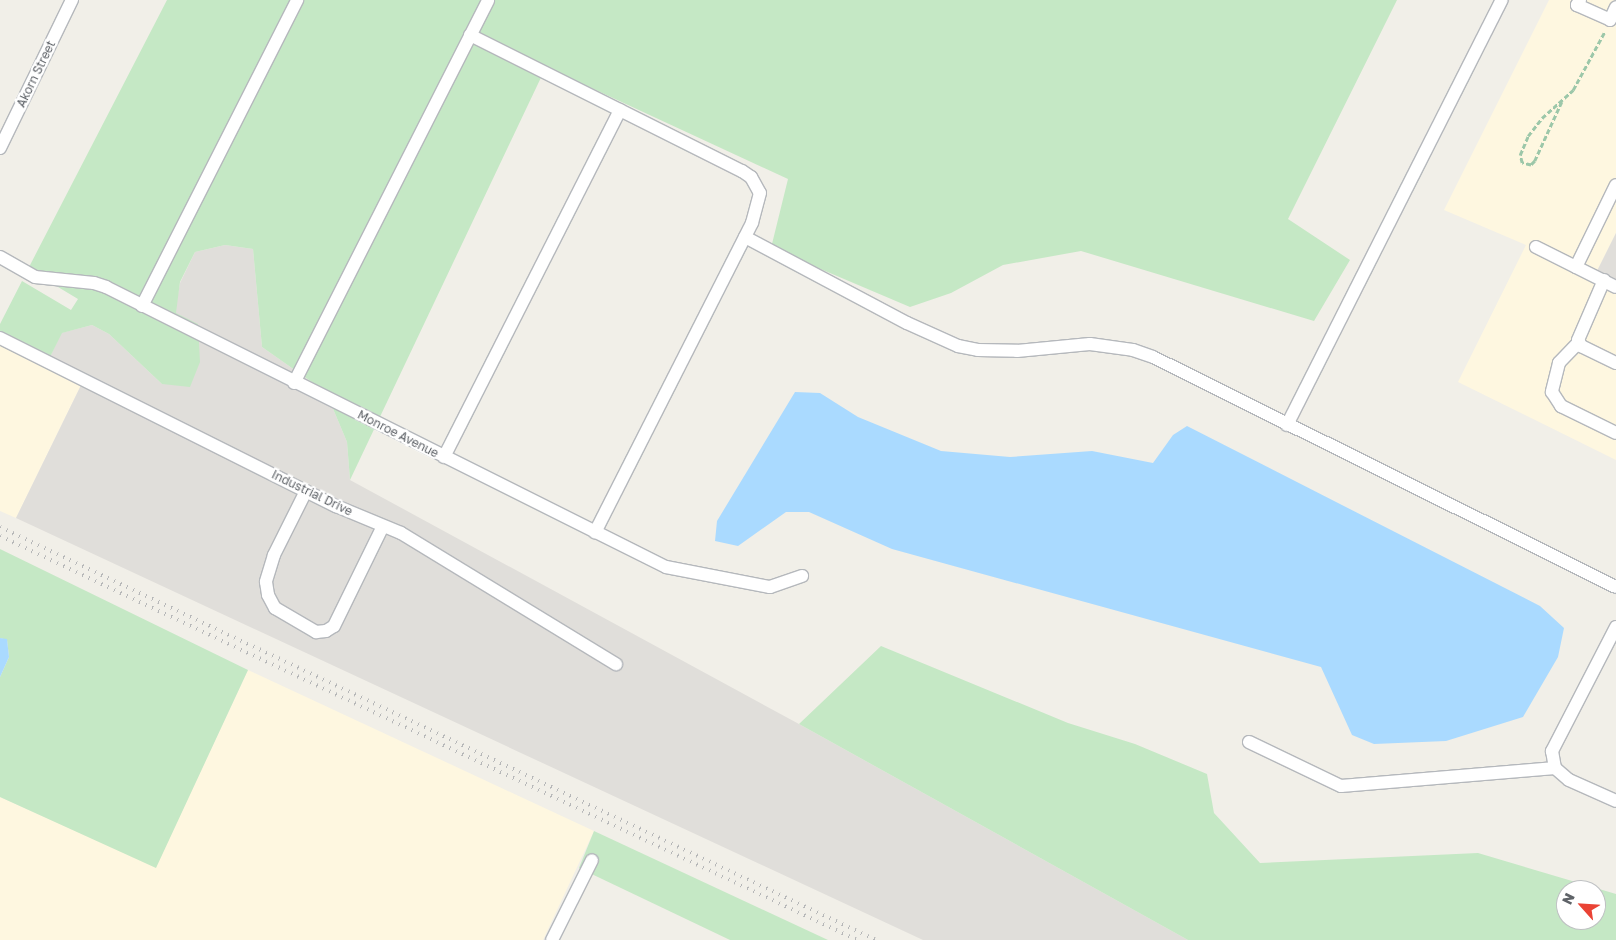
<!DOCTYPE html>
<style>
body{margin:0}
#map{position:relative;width:1616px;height:940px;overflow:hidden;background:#f1efe8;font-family:"Golos Text",sans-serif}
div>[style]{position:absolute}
.commercial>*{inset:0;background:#fef7e0}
.industrial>*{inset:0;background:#e0deda}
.green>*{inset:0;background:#c5e8c5}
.water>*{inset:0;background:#aadaff}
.path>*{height:2.5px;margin-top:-1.25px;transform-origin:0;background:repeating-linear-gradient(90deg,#9cc7a9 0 5px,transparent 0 7.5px)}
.roads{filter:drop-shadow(1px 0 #b5b8bc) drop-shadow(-1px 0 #b5b8bc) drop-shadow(0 1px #b5b8bc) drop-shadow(0 -1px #b5b8bc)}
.minor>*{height:12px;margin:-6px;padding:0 6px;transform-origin:6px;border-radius:6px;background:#fff}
.rail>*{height:4px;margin-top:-2px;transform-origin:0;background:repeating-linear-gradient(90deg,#b6b7b8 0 1px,transparent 0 7px)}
span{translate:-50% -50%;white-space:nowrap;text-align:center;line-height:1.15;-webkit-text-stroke:4.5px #fff;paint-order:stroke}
.street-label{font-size:12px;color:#5f6368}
.north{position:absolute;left:1556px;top:880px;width:50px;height:50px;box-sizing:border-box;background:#fff;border:1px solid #bfc1c3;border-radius:50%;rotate:296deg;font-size:14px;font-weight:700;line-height:20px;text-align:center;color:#5f6368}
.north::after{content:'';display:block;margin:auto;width:18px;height:22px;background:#ea4335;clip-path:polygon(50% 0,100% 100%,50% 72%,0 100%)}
</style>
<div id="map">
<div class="commercial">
<div style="clip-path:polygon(1549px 0,1616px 0,1616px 233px,1596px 273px,1616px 283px,1616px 460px,1458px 382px,1526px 245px,1444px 210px)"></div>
<div style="clip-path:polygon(0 333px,85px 377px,16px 518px,0 511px)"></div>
<div style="clip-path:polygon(248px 670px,594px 831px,543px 940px,0 940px,0 797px,156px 867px)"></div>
</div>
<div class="industrial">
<div style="clip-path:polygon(1616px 233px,1616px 283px,1596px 273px)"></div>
<div style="clip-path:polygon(225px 245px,253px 249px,262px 347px,326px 392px,347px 442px,350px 480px,799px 724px,1188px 940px,923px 940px,16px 518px,85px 377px,49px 359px,61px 333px,92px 325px,109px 334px,162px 384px,180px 283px,195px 252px)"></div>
</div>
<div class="green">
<div style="clip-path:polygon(167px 0,1397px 0,1288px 219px,1350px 260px,1314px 321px,1081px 251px,1003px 265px,951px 293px,910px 307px,771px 248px,788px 179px,546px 67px,350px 480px,347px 442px,326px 392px,262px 347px,253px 249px,225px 245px,195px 252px,180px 282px,176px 313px,198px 324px,200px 362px,190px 387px,162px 384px,109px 334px,92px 325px,62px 333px,49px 359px,0 333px,0 324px,22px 281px,71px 310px,78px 299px,28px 269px)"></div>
<div style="clip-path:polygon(0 549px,248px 670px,156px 868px,0 797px,0 677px,9px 657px,7px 640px,0 638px)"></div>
<div style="clip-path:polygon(evenodd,881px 646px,1068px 723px,1135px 744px,1207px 774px,1214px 813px,1260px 863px,1478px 853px,1616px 894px,1616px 940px,1188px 940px,799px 724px,881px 646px,1566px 890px,1596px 890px,1596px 920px,1566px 920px,1566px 890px)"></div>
<div style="clip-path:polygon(594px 831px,828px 940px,730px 940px,579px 868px)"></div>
</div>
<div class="water">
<div style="clip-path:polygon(795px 392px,820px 393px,858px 417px,941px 451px,1010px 457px,1092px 451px,1153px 463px,1173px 435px,1187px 426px,1540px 606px,1564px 628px,1558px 657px,1523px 717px,1446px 741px,1374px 744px,1352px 735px,1321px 667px,892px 549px,809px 512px,786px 512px,738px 546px,715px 541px,717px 521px)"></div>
<div style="clip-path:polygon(0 638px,7px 639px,9px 657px,0 677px)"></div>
</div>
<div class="path">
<div style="left:1562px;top:102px;width:65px;rotate:114.6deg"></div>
<div style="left:1535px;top:161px;width:6px;rotate:135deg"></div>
<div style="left:1531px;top:165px;width:9px;rotate:-167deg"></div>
<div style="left:1522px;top:163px;width:8px;rotate:-104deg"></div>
<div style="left:1520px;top:155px;width:21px;rotate:-67deg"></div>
<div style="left:1528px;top:136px;width:23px;rotate:-52deg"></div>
<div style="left:1542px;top:118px;width:42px;rotate:-42.1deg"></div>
<div style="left:1573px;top:90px;width:67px;rotate:-61.5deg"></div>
</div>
<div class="roads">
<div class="minor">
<div style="left:1580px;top:0;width:6px;rotate:121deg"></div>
<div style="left:1577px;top:5px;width:36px;rotate:24deg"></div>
<div style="left:1610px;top:20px;width:14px;rotate:-65deg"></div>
<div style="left:470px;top:35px;width:304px;rotate:26.6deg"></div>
<div style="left:742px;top:171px;width:11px;rotate:34deg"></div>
<div style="left:751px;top:177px;width:18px;rotate:61deg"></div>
<div style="left:760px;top:193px;width:31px;rotate:105deg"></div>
<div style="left:752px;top:223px;width:347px;rotate:116.9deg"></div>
<div style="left:0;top:148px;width:165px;rotate:-64.1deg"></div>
<div style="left:745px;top:237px;width:183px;rotate:28deg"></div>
<div style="left:907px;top:323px;width:56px;rotate:24.3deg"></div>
<div style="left:958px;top:346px;width:20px;rotate:11deg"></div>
<div style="left:978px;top:350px;width:39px;rotate:1deg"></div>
<div style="left:1017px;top:351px;width:73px;rotate:-5.5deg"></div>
<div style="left:1090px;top:344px;width:43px;rotate:7.9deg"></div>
<div style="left:1133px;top:350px;width:21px;rotate:19deg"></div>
<div style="left:1153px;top:357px;width:517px;rotate:26.42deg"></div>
<div style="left:1536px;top:247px;width:89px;rotate:26.6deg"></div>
<div style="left:0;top:257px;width:40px;rotate:29.7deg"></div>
<div style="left:35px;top:277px;width:59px;rotate:5.8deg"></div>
<div style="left:94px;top:283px;width:13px;rotate:18deg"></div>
<div style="left:106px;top:287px;width:626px;rotate:26.57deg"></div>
<div style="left:666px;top:567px;width:106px;rotate:10.9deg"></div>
<div style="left:770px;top:587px;width:34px;rotate:-19deg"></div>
<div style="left:1576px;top:267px;width:91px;rotate:-64deg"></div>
<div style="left:1604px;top:280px;width:65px;rotate:113.4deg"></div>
<div style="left:1578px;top:340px;width:7px;rotate:63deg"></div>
<div style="left:1581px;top:346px;width:39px;rotate:26deg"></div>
<div style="left:142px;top:306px;width:343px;rotate:-63.1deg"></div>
<div style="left:0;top:338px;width:376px;rotate:26.6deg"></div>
<div style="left:336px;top:506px;width:70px;rotate:22.6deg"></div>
<div style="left:401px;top:533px;width:252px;rotate:31.4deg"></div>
<div style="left:1579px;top:342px;width:29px;rotate:134deg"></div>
<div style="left:1559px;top:363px;width:30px;rotate:104deg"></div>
<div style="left:1552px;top:392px;width:17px;rotate:57deg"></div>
<div style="left:1561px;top:406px;width:61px;rotate:26.1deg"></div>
<div style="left:294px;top:383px;width:429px;rotate:-63.1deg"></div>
<div style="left:1287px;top:425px;width:476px;rotate:-63.2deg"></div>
<div style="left:444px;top:457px;width:389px;rotate:-63.1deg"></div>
<div style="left:306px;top:491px;width:72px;rotate:116.6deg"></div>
<div style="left:274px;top:555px;width:28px;rotate:107deg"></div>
<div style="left:266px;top:582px;width:13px;rotate:81deg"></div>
<div style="left:268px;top:595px;width:15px;rotate:62deg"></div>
<div style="left:275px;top:608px;width:48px;rotate:30.3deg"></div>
<div style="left:316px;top:632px;width:10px;rotate:-6deg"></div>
<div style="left:326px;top:631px;width:9px;rotate:-32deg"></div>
<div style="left:334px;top:626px;width:111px;rotate:-63.9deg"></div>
<div style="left:1616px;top:627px;width:140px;rotate:117.3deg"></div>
<div style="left:1552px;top:751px;width:17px;rotate:80deg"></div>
<div style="left:1555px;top:768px;width:18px;rotate:41deg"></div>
<div style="left:1569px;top:780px;width:51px;rotate:24.1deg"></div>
<div style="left:1249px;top:742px;width:102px;rotate:25.6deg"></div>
<div style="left:1341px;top:786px;width:215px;rotate:-4.8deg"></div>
<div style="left:552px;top:940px;width:89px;rotate:-63.4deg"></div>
</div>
</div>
<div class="rail">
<div style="left:0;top:527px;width:968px;rotate:25.24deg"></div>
<div style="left:0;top:536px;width:947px;rotate:25.24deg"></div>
</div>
<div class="street-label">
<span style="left:36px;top:74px;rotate:-64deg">Akorn Street</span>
<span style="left:398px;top:434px;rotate:27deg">Monroe Avenue</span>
<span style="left:312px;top:493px;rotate:26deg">Industrial Drive</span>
</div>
<div class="north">N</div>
</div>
